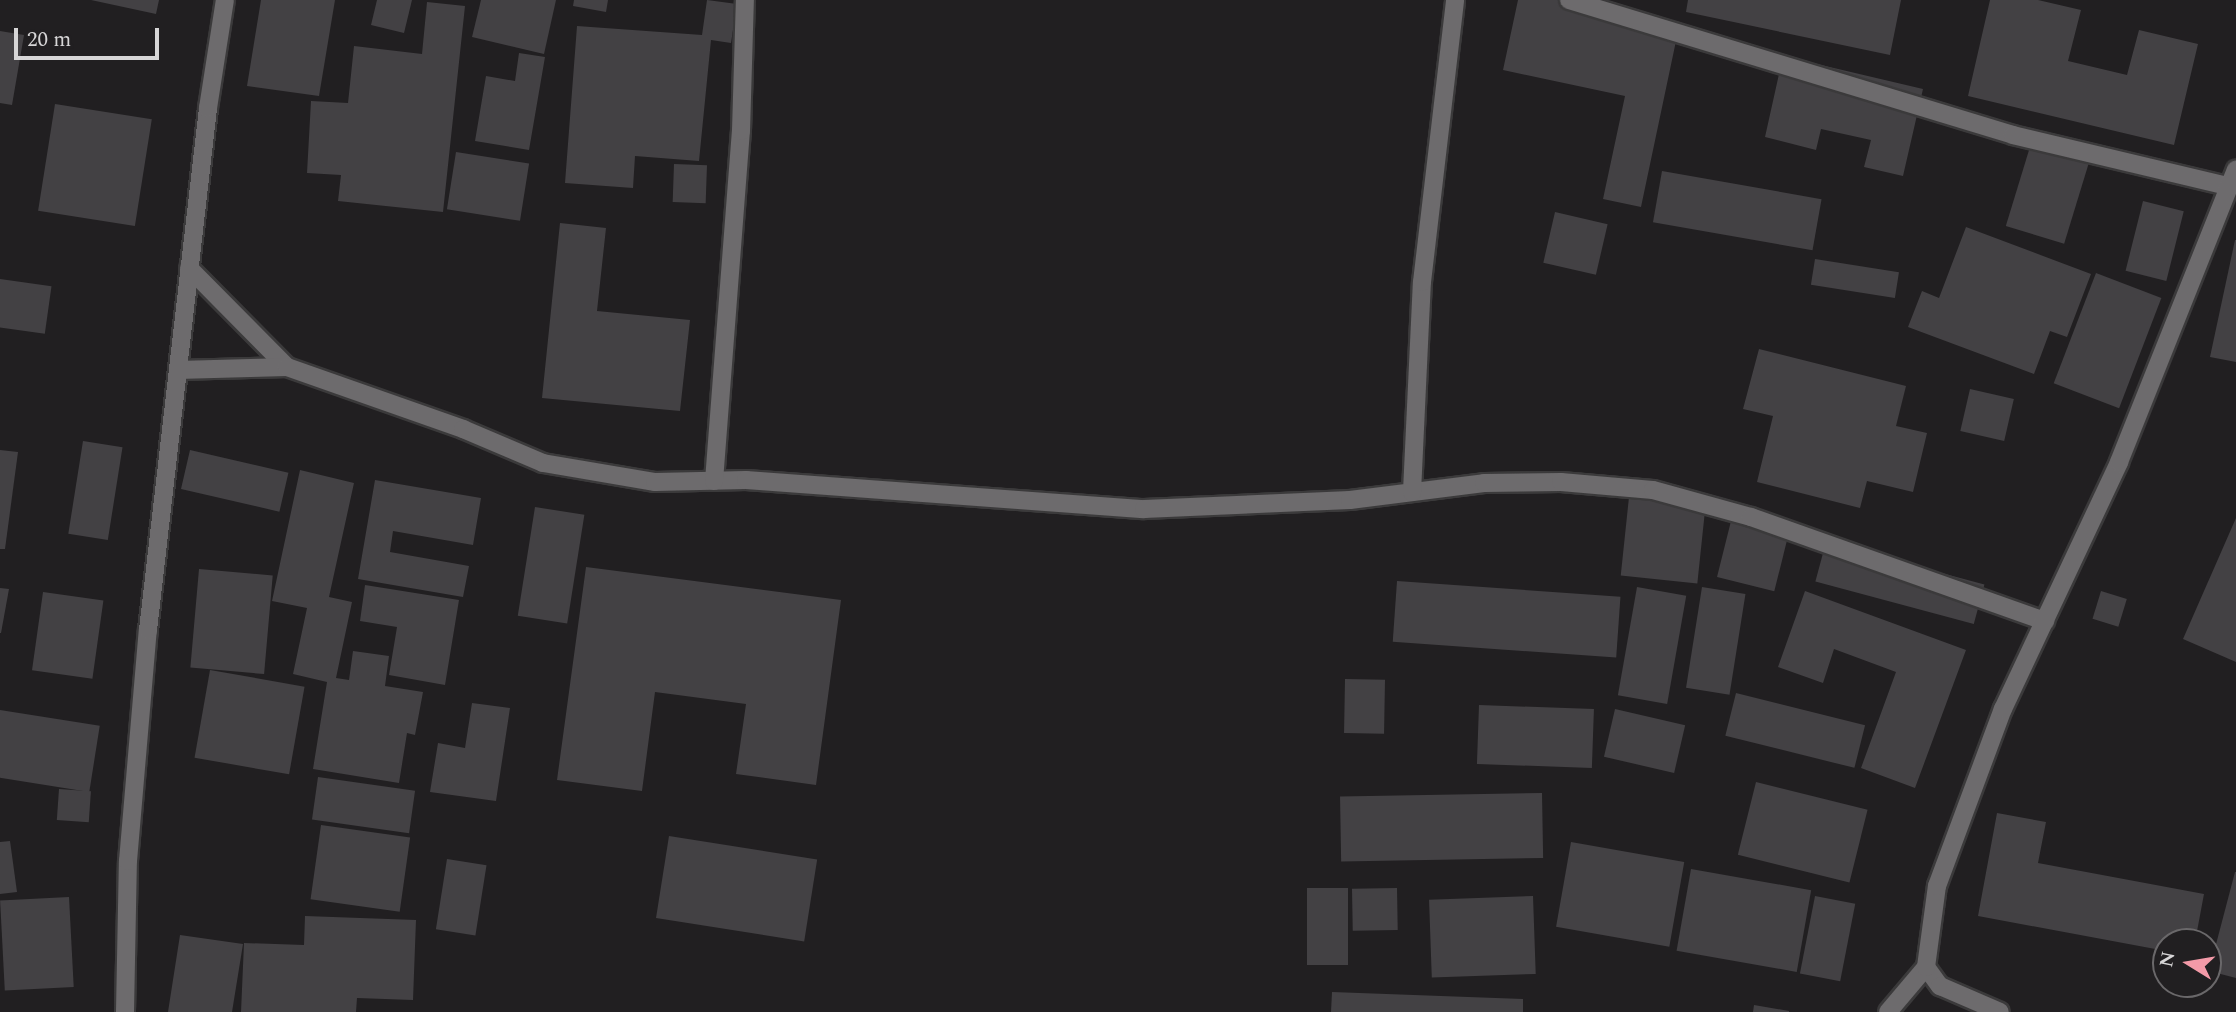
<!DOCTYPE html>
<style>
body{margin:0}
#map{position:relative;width:2236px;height:1012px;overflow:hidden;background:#211f21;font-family:Spectral,serif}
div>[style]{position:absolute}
.building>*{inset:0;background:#434144;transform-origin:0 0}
.roads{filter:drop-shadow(2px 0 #3b3a3b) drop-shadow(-2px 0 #3b3a3b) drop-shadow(0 2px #3b3a3b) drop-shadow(0 -2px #3b3a3b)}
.minor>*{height:18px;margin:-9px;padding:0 9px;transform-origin:9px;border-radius:9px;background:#6d6b6d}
span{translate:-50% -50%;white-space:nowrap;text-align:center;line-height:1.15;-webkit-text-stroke:5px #211f21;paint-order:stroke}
.north{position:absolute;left:2152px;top:928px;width:70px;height:70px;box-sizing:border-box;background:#211f21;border:2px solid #6a686a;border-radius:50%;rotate:281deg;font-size:19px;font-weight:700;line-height:28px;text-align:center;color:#d7d6d7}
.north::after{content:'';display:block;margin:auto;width:24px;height:32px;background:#f39aa8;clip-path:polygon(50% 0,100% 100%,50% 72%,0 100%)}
.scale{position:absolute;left:14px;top:28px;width:145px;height:32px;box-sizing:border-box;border:4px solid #d7d6d7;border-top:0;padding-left:9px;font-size:21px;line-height:24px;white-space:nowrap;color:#d7d6d7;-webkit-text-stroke:5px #211f21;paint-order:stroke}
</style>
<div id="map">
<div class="building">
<div style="clip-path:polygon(91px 0,159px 0,156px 14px)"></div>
<div style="clip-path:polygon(261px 0,335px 0,319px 96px,247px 86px)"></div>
<div style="clip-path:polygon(377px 0,412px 0,404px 33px,371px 25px)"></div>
<div style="clip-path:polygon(481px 0,556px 0,544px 54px,472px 37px)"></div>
<div style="clip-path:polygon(574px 0,608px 0,606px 12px,573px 6px)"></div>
<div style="clip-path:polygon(707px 0,737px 4px,731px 43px,711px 40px,699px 161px,635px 156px,633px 188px,565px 183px,577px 26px,702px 35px)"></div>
<div style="clip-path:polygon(1518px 0,1578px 0,1680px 22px,1641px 207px,1603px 199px,1625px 96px,1503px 70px)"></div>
<div style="clip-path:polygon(1688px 0,1901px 0,1890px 55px,1686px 12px)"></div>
<div style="clip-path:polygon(1990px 0,2038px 0,2081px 10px,2068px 61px,2127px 75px,2139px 30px,2198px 44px,2174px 145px,1968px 96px)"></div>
<div style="clip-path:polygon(427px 2px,465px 6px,443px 212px,338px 201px,341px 175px,307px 173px,311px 101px,348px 103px,354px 46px,422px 54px)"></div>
<div style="clip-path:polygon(0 31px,24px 35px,12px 105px,0 103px)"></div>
<div style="clip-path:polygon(519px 53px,545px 57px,529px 150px,475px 141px,486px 76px,515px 81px)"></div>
<div style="clip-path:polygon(1783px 56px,1923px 89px,1903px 176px,1864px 167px,1871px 140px,1821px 129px,1816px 150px,1765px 137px)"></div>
<div style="left:55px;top:104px;width:98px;height:108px;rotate:9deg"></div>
<div style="left:2033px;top:137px;width:61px;height:93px;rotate:17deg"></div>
<div style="left:456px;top:152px;width:74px;height:58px;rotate:9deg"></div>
<div style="left:674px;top:164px;width:33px;height:38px;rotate:2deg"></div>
<div style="left:1662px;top:171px;width:162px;height:52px;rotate:10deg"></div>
<div style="left:2143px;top:201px;width:42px;height:72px;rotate:14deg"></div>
<div style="left:1555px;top:212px;width:54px;height:52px;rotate:13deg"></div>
<div style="clip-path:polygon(560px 223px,606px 228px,597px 311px,690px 320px,680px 411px,542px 398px)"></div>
<div style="clip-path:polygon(1966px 227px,2091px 274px,2067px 337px,2050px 331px,2034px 374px,1908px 327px,1922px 291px,1939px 298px)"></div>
<div style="clip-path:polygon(2235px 240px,2236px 240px,2236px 362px,2210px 357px)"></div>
<div style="left:1815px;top:259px;width:85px;height:26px;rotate:9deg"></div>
<div style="left:2096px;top:273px;width:70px;height:118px;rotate:21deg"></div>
<div style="left:0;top:279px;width:52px;height:48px;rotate:8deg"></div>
<div style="clip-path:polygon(1759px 349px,1906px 386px,1896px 426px,1927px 433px,1913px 492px,1867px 481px,1860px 508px,1757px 482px,1773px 416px,1743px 409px)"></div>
<div style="left:1970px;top:389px;width:45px;height:43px;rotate:13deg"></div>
<div style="left:83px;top:441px;width:40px;height:94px;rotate:9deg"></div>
<div style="clip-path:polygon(0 450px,18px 452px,5px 549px,0 549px)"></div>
<div style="left:190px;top:450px;width:101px;height:40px;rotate:13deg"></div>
<div style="clip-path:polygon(300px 470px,354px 483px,329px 597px,352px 602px,336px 678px,349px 680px,353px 651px,389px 656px,385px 686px,423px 692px,415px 735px,407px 733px,399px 783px,313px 769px,327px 682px,293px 674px,307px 608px,272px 601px)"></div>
<div style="clip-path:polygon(375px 480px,481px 498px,473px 545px,393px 531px,390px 552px,469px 566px,463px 597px,358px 579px)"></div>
<div style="left:1629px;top:497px;width:77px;height:79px;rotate:6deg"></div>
<div style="left:535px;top:507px;width:50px;height:110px;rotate:9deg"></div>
<div style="left:1733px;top:513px;width:59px;height:66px;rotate:14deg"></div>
<div style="clip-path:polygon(2236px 518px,2236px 662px,2183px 639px)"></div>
<div style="left:1826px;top:542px;width:164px;height:41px;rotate:15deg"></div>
<div style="clip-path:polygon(586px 567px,841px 600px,816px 785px,736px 774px,746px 704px,655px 692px,642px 791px,557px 780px)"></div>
<div style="left:199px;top:569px;width:74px;height:99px;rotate:5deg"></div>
<div style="left:1397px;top:581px;width:224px;height:61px;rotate:4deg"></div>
<div style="clip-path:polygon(365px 585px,459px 600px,445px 685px,389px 675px,397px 627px,360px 621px)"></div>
<div style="left:1637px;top:587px;width:50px;height:110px;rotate:10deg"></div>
<div style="left:1702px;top:587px;width:44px;height:102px;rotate:9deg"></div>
<div style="clip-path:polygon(0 588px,9px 589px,1px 633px,0 633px)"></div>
<div style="clip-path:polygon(1805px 591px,1966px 650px,1915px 788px,1861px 768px,1896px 672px,1834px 649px,1823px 683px,1778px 667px)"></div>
<div style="left:2101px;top:591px;width:27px;height:29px;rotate:17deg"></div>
<div style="left:43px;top:592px;width:61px;height:79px;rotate:8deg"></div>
<div style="left:210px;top:670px;width:96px;height:89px;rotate:10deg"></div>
<div style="left:1345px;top:679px;width:40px;height:54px;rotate:1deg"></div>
<div style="left:1736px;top:693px;width:133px;height:44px;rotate:14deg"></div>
<div style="clip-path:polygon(472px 703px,510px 708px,496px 801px,430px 792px,438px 743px,465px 748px)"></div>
<div style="left:1479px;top:705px;width:115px;height:59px;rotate:2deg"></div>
<div style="left:1615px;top:709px;width:72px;height:49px;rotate:13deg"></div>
<div style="left:0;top:710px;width:101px;height:67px;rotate:9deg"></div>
<div style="left:318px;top:777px;width:98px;height:43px;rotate:8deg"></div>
<div style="left:1756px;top:782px;width:115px;height:75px;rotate:14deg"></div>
<div style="left:59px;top:789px;width:32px;height:31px;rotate:4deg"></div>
<div style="left:1542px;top:793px;width:65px;height:202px;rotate:89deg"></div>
<div style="clip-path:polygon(1997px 813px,2046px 822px,2038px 863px,2204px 894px,2195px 942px,2166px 942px,2166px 951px,1978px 916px)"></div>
<div style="left:321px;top:825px;width:90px;height:75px;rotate:8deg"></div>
<div style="left:669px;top:836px;width:150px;height:83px;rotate:9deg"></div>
<div style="clip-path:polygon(10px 841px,17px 892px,0 894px,0 842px)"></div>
<div style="left:1571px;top:842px;width:115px;height:86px;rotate:10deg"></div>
<div style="left:447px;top:859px;width:40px;height:71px;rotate:9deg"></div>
<div style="left:1691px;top:869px;width:122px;height:83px;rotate:10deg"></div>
<div style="clip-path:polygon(2235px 872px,2236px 872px,2236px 978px,2209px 971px)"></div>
<div style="left:1307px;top:888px;width:41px;height:77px"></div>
<div style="left:1397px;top:888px;width:42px;height:45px;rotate:89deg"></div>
<div style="left:1533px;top:896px;width:78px;height:104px;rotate:88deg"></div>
<div style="left:1815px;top:896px;width:41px;height:79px;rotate:11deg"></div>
<div style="left:69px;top:897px;width:90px;height:69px;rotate:87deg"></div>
<div style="clip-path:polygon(305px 916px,416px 920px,413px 1000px,357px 998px,356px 1012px,241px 1012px,244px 943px,304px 945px)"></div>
<div style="clip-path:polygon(180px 935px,243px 944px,232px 1012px,168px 1012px)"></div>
<div style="clip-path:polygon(1332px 992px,1523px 999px,1523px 1012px,1331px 1012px)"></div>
<div style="clip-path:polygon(1754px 1005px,1789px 1011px,1789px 1012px,1753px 1012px)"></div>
</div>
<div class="roads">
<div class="minor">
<div style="left:1569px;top:0;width:464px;rotate:16.9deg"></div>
<div style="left:2013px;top:135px;width:220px;rotate:13.4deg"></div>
<div style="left:189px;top:268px;width:139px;rotate:45.3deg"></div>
<div style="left:178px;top:370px;width:109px;rotate:-1.6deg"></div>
<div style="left:287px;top:367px;width:187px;rotate:19.4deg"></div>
<div style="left:463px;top:429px;width:87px;rotate:23deg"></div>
<div style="left:543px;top:463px;width:114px;rotate:9.6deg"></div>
<div style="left:655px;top:482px;width:91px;rotate:-1.3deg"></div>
<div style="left:746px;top:480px;width:399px;rotate:4.2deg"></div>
<div style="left:1144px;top:509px;width:206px;rotate:-2.5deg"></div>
<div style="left:1350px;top:500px;width:135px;rotate:-7.2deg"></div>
<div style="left:1484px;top:483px;width:77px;rotate:-0.7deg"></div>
<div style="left:1561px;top:482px;width:92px;rotate:5deg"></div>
<div style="left:1653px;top:490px;width:102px;rotate:15.4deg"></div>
<div style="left:1751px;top:517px;width:312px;rotate:19.5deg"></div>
<div style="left:714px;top:481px;width:351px;rotate:-85.6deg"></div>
<div style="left:741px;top:131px;width:131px;rotate:-88.3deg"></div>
<div style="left:1412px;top:492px;width:210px;rotate:-87.3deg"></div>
<div style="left:1422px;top:282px;width:284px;rotate:-83.3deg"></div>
<div style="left:1926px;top:967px;width:24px;rotate:54deg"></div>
<div style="left:1940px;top:986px;width:65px;rotate:23.4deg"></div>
<div style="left:125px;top:1012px;width:151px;rotate:-88.9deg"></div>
<div style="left:128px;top:861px;width:232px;rotate:-85.1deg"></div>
<div style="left:148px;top:630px;width:525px;rotate:-83.44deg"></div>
<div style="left:208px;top:108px;width:109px;rotate:-81.1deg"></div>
<div style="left:1888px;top:1012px;width:59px;rotate:-49.8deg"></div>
<div style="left:1926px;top:967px;width:82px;rotate:-82.3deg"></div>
<div style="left:1937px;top:886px;width:189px;rotate:-69.6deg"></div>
<div style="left:2003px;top:709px;width:273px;rotate:-64.8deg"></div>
<div style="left:2119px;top:462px;width:315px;rotate:-68.2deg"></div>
</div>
</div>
<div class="north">N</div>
<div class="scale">20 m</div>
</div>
